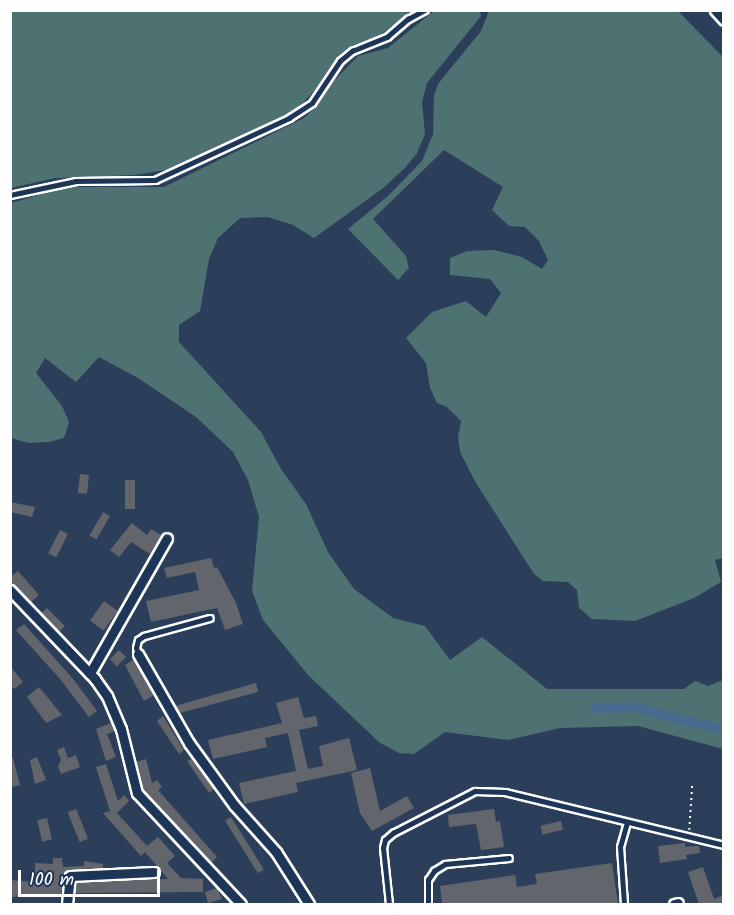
<!DOCTYPE html>
<style>
body{margin:0}
#map{position:relative;width:734px;height:915px;overflow:hidden;background:#2b3f5b;font-family:Kalam,sans-serif}
div>[style]{position:absolute}
.green>*{inset:0;background:#4e7172}
.canal>*{height:10px;margin:-5px;padding:0 5px;transform-origin:5px;border-radius:5px;background:#486a8e}
.building>*{inset:0;background:#62666c;transform-origin:0 0}
.path>*{height:1.5px;margin-top:-0.75px;transform-origin:0;background:repeating-linear-gradient(90deg,#fff 0 1.5px,transparent 0 6px)}
.roads{filter:drop-shadow(2px 0 #fff) drop-shadow(-2px 0 #fff) drop-shadow(0 2px #fff) drop-shadow(0 -2px #fff)}
.lane>*{height:4.5px;margin:-2.25px;padding:0 2.25px;transform-origin:2.25px;border-radius:2.25px;background:#1d3557}
.street>*{height:9px;margin:-4.5px;padding:0 4.5px;transform-origin:4.5px;border-radius:4.5px;background:#1d3557}
span{translate:-50% -50%;white-space:nowrap;text-align:center;line-height:1.15;-webkit-text-stroke:4.5px #1d3557;paint-order:stroke}
.frame{position:absolute;inset:0;border:12px solid #fff;pointer-events:none}
.scale{position:absolute;left:18px;top:870px;width:142px;height:27px;box-sizing:border-box;border:3px solid #fff;border-top:0;padding-left:8px;font-size:18px;line-height:21px;white-space:nowrap;color:#fff;-webkit-text-stroke:4px #1d3557;paint-order:stroke}
</style>
<div id="map">
<div class="green">
<div style="clip-path:polygon(10px 11px,11px 10px,415px 11px,375px 38px,349px 47px,337px 57px,314px 91px,300px 106px,278px 120px,166px 170px,135px 175px,55px 178px,11px 188px)"></div>
<div style="clip-path:polygon(434px 11px,480px 11px,481px 16px,427px 83px,422px 102px,425px 134px,417px 153px,406px 167px,382px 189px,314px 238px,293px 225px,268px 217px,240px 218px,218px 238px,209px 259px,200px 311px,179px 325px,179px 342px,261px 432px,281px 469px,306px 504px,328px 552px,354px 589px,393px 618px,425px 626px,450px 660px,482px 637px,547px 689px,684px 689px,695px 681px,708px 686px,723px 680px,723px 749px,638px 726px,560px 728px,508px 740px,445px 732px,414px 754px,399px 753px,380px 743px,309px 676px,263px 620px,252px 591px,259px 517px,248px 480px,233px 452px,196px 417px,138px 378px,99px 357px,76px 382px,45px 358px,36px 373px,62px 406px,69px 422px,64px 438px,49px 442px,29px 443px,11px 438px,11px 203px,52px 191px,77px 187px,164px 187px,304px 118px,314px 109px,328px 87px,358px 56px,388px 48px)"></div>
<div style="clip-path:polygon(489px 11px,678px 11px,723px 57px,724px 558px,715px 560px,721px 582px,694px 598px,635px 621px,592px 619px,579px 608px,577px 590px,568px 582px,543px 581px,534px 574px,476px 483px,460px 452px,458px 437px,461px 421px,447px 407px,437px 403px,430px 388px,426px 363px,406px 338px,432px 312px,466px 301px,486px 317px,501px 293px,490px 279px,450px 275px,450px 258px,467px 251px,494px 250px,522px 257px,542px 269px,548px 260px,539px 241px,525px 227px,509px 226px,492px 210px,503px 187px,444px 150px,373px 219px,406px 256px,409px 268px,398px 280px,348px 229px,388px 196px,422px 161px,433px 134px,434px 95px,438px 84px,481px 31px)"></div>
</div>
<div class="canal">
<div style="left:595px;top:708px;width:39px;rotate:-1deg"></div>
<div style="left:634px;top:707px;width:93px;rotate:14.3deg"></div>
</div>
<div class="building">
<div style="left:80px;top:474px;width:9px;height:19px;rotate:6deg"></div>
<div style="left:125px;top:480px;width:10px;height:29px"></div>
<div style="clip-path:polygon(10px 502px,35px 507px,32px 517px,10px 512px)"></div>
<div style="left:103px;top:512px;width:8px;height:27px;rotate:30deg"></div>
<div style="clip-path:polygon(132px 523px,147px 535px,151px 529px,161px 535px,150px 554px,131px 542px,119px 557px,110px 550px)"></div>
<div style="left:60px;top:530px;width:9px;height:26px;rotate:27deg"></div>
<div style="clip-path:polygon(211px 558px,214px 568px,217px 567px,236px 603px,243px 624px,225px 630px,217px 608px,151px 622px,146px 601px,199px 590px,195px 572px,167px 578px,164px 568px)"></div>
<div style="clip-path:polygon(18px 571px,39px 595px,32px 601px,33px 605px,10px 583px,10px 577px)"></div>
<div style="left:104px;top:601px;width:17px;height:24px;rotate:36deg"></div>
<div style="clip-path:polygon(47px 608px,65px 626px,59px 632px,42px 613px)"></div>
<div style="clip-path:polygon(24px 624px,74px 680px,97px 711px,89px 717px,60px 679px,16px 630px)"></div>
<div style="left:119px;top:650px;width:10px;height:13px;rotate:45deg"></div>
<div style="clip-path:polygon(133px 660px,154px 695px,144px 701px,125px 665px)"></div>
<div style="clip-path:polygon(10px 666px,23px 682px,14px 689px,10px 684px)"></div>
<div style="clip-path:polygon(256px 683px,258px 692px,180px 713px,175px 706px)"></div>
<div style="clip-path:polygon(39px 687px,62px 715px,46px 723px,27px 697px)"></div>
<div style="clip-path:polygon(298px 697px,304px 718px,316px 716px,318px 726px,299px 730px,308px 769px,323px 766px,319px 746px,349px 738px,357px 770px,296px 783px,298px 792px,244px 804px,239px 783px,296px 771px,288px 733px,265px 738px,267px 747px,213px 759px,208px 740px,282px 723px,276px 703px)"></div>
<div style="clip-path:polygon(163px 716px,184px 750px,179px 754px,157px 721px)"></div>
<div style="clip-path:polygon(111px 723px,115px 731px,107px 734px,116px 757px,106px 761px,96px 729px)"></div>
<div style="clip-path:polygon(64px 747px,68px 758px,76px 755px,80px 767px,61px 774px,58px 766px,61px 760px,57px 750px)"></div>
<div style="clip-path:polygon(37px 757px,46px 780px,35px 784px,30px 760px)"></div>
<div style="clip-path:polygon(10px 758px,13px 758px,20px 785px,12px 787px)"></div>
<div style="clip-path:polygon(146px 759px,152px 783px,157px 780px,162px 787px,158px 790px,217px 857px,211px 863px,143px 790px,136px 762px)"></div>
<div style="clip-path:polygon(192px 759px,214px 789px,209px 793px,187px 761px)"></div>
<div style="clip-path:polygon(106px 764px,118px 801px,124px 795px,129px 801px,117px 813px,147px 846px,158px 837px,175px 856px,167px 863px,181px 878px,203px 879px,203px 892px,75px 893px,76px 882px,168px 879px,145px 852px,141px 856px,103px 813px,110px 811px,96px 767px)"></div>
<div style="clip-path:polygon(370px 768px,380px 811px,407px 796px,414px 808px,372px 831px,360px 813px,351px 773px)"></div>
<div style="left:76px;top:809px;width:32px;height:9px;rotate:68deg"></div>
<div style="clip-path:polygon(494px 809px,496px 822px,500px 821px,504px 847px,481px 850px,476px 824px,449px 827px,448px 815px)"></div>
<div style="left:231px;top:817px;width:62px;height:7px;rotate:58deg"></div>
<div style="left:47px;top:818px;width:22px;height:10px;rotate:77deg"></div>
<div style="left:561px;top:821px;width:9px;height:21px;rotate:77deg"></div>
<div style="clip-path:polygon(685px 843px,685px 847px,699px 846px,700px 853px,686px 855px,687px 859px,660px 863px,658px 846px)"></div>
<div style="clip-path:polygon(53px 858px,62px 858px,63px 867px,84px 866px,84px 861px,103px 864px,103px 868px,66px 870px,61px 894px,10px 897px,10px 880px,35px 882px,35px 863px,53px 864px)"></div>
<div style="clip-path:polygon(612px 863px,618px 904px,442px 904px,440px 886px,515px 875px,517px 887px,537px 884px,535px 874px)"></div>
<div style="clip-path:polygon(703px 867px,714px 899px,723px 895px,723px 904px,699px 904px,688px 872px)"></div>
<div style="clip-path:polygon(217px 888px,222px 899px,208px 903px,205px 892px)"></div>
</div>
<div class="path">
<div style="left:689px;top:830px;width:45px;rotate:-86.2deg"></div>
</div>
<div class="roads">
<div class="lane">
<div style="left:10px;top:195px;width:67px;rotate:-12deg"></div>
<div style="left:76px;top:181px;width:79px;rotate:-0.7deg"></div>
<div style="left:155px;top:180px;width:148px;rotate:-24.8deg"></div>
<div style="left:289px;top:118px;width:27px;rotate:-33deg"></div>
<div style="left:312px;top:103px;width:50px;rotate:-56.3deg"></div>
<div style="left:340px;top:61px;width:16px;rotate:-40deg"></div>
<div style="left:352px;top:51px;width:38px;rotate:-22deg"></div>
<div style="left:387px;top:37px;width:28px;rotate:-41deg"></div>
<div style="left:408px;top:19px;width:19px;rotate:-28deg"></div>
<div style="left:138px;top:654px;width:6px;rotate:-108deg"></div>
<div style="left:136px;top:648px;width:8px;rotate:-76deg"></div>
<div style="left:138px;top:640px;width:7px;rotate:-34deg"></div>
<div style="left:144px;top:636px;width:68px;rotate:-15.3deg"></div>
<div style="left:389px;top:904px;width:56px;rotate:-96.1deg"></div>
<div style="left:383px;top:848px;width:8px;rotate:-76deg"></div>
<div style="left:385px;top:840px;width:11px;rotate:-41deg"></div>
<div style="left:393px;top:833px;width:92px;rotate:-27.1deg"></div>
<div style="left:475px;top:791px;width:30px;rotate:2deg"></div>
<div style="left:505px;top:792px;width:225px;rotate:13.6deg"></div>
<div style="left:428px;top:904px;width:24px;rotate:-90deg"></div>
<div style="left:428px;top:880px;width:11px;rotate:-56deg"></div>
<div style="left:434px;top:871px;width:13px;rotate:-32deg"></div>
<div style="left:445px;top:864px;width:64px;rotate:-5.4deg"></div>
<div style="left:624px;top:904px;width:57px;rotate:-94deg"></div>
<div style="left:620px;top:847px;width:25px;rotate:-74deg"></div>
</div>
<div class="street">
<div style="left:715px;top:10px;width:13px;rotate:48deg"></div>
<div style="left:10px;top:590px;width:123px;rotate:46.3deg"></div>
<div style="left:95px;top:679px;width:21px;rotate:55deg"></div>
<div style="left:107px;top:696px;width:36px;rotate:67deg"></div>
<div style="left:121px;top:729px;width:66px;rotate:76deg"></div>
<div style="left:137px;top:793px;width:152px;rotate:46.9deg"></div>
<div style="left:138px;top:654px;width:103px;rotate:60.2deg"></div>
<div style="left:189px;top:743px;width:77px;rotate:54deg"></div>
<div style="left:234px;top:805px;width:63px;rotate:48.2deg"></div>
<div style="left:276px;top:852px;width:62px;rotate:57.6deg"></div>
<div style="left:90px;top:673px;width:155px;rotate:-60.3deg"></div>
<div style="left:67px;top:904px;width:28px;rotate:-84deg"></div>
<div style="left:70px;top:876px;width:84px;rotate:-2.7deg"></div>
<div style="left:674px;top:904px;width:4px;rotate:-14deg"></div>
</div>
</div>
<div class="frame"></div>
<div class="scale">100 m</div>
</div>
